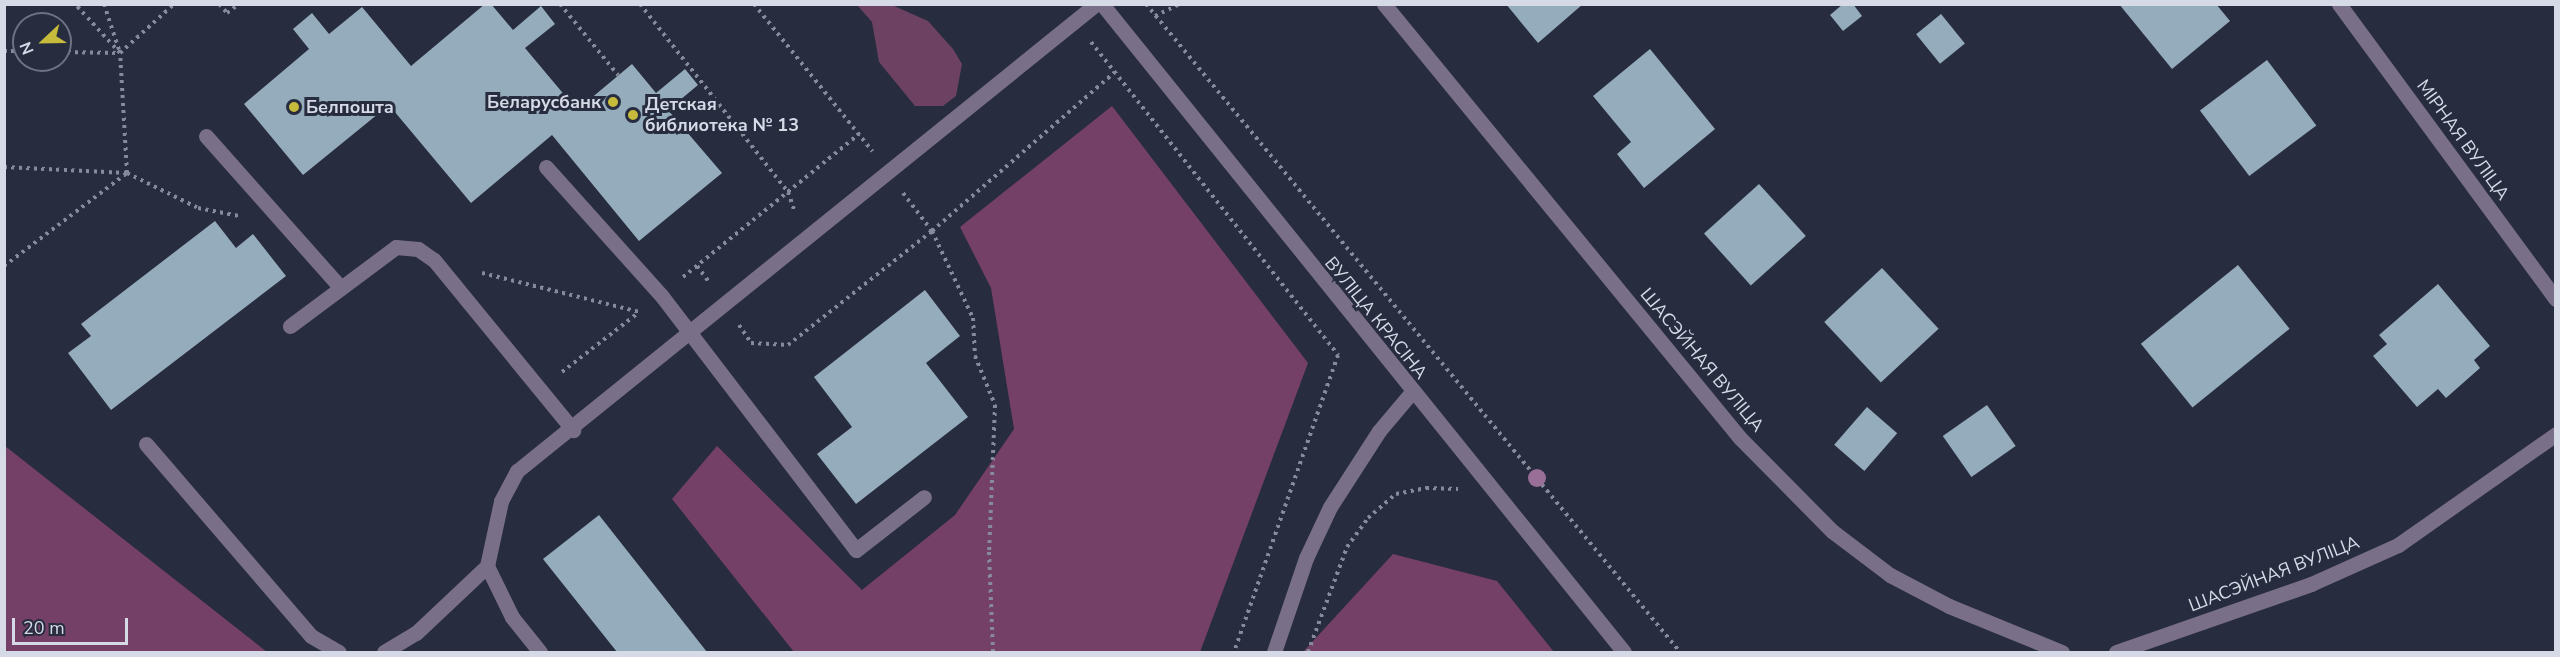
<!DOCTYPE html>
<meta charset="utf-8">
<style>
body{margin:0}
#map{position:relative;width:2560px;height:657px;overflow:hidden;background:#272c3f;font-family:"Nunito Sans",sans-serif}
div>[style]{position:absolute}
.green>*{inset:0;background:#6c4161}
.forest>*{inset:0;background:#754067}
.building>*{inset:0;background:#95acbc;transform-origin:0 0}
.path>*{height:4px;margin-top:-2px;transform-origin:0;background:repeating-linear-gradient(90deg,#868a9a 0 3px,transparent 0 7.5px)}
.minor>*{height:15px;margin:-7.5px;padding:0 7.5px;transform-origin:7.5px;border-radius:7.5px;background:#7a6f89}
.trees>*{width:18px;height:18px;margin:-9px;border-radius:50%;background:#996f98}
.dots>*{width:16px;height:16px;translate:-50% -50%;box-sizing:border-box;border:3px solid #272c3f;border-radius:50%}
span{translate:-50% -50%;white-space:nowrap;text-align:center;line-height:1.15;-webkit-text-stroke:6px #272c3f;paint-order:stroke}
.poi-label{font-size:18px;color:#d6dae7;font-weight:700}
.right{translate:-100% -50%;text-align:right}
.left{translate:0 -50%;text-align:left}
.street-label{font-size:18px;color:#d6dae7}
.frame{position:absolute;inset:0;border:6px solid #d6dae7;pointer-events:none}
.north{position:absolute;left:12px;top:12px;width:60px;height:60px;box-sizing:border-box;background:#272c3f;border:2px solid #6d7282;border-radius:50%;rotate:248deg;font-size:16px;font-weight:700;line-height:24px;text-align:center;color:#d6dae7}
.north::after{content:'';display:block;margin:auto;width:21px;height:27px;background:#c7bb3c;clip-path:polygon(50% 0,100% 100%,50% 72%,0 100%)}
.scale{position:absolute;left:12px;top:618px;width:116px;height:27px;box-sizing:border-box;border:3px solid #d6dae7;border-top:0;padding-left:8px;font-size:18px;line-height:21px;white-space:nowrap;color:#d6dae7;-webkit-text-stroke:4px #272c3f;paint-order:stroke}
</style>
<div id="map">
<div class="green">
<div style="clip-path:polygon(857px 5px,892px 5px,928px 21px,953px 49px,962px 64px,956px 96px,943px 106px,915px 106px,879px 62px,872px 22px)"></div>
</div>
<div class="forest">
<div style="clip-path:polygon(1112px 106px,1308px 363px,1200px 652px,794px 652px,672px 499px,717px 446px,862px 590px,955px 515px,1014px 429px,991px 288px,960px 227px)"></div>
<div style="clip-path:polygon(5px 446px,267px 652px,5px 652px)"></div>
<div style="clip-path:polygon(1393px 554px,1497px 581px,1554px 652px,1303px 652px)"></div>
</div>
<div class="building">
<div style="clip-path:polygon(485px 4px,491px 4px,513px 30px,541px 6px,555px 24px,525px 48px,577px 110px,632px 64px,656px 93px,685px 69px,698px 85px,668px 110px,722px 173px,639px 241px,552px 135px,471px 203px,389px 105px,303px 175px,244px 104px,309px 49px,293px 29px,312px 13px,329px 34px,362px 7px,411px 66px)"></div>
<div style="clip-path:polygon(1506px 4px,1583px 4px,1538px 43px)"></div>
<div style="clip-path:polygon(1843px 4px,1853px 4px,1862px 16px,1843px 31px,1830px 15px)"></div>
<div style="clip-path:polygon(2119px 4px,2216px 4px,2230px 21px,2172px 69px)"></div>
<div style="left:1941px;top:14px;width:38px;height:32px;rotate:51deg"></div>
<div style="clip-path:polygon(1650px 49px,1715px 129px,1644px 188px,1617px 154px,1631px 142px,1593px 96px)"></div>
<div style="left:2267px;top:60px;width:82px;height:84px;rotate:53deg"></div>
<div style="left:1759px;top:184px;width:70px;height:74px;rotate:48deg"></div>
<div style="clip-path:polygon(215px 221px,236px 248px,253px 234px,286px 276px,111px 410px,68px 353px,91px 336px,81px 324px)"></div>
<div style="left:2238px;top:265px;width:82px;height:125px;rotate:51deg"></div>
<div style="left:1882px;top:268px;width:83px;height:79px;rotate:47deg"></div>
<div style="clip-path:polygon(2438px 284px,2490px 346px,2474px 360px,2480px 368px,2446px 398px,2438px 389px,2417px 407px,2373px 356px,2387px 344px,2379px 335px)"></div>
<div style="clip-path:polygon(925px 290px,960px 336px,926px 363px,968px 417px,856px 504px,817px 454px,852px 427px,814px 377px)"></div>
<div style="left:1987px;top:405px;width:50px;height:54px;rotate:55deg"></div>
<div style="left:1867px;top:407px;width:40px;height:50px;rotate:41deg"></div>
<div style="clip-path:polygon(599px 515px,707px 652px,617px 652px,543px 559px)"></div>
</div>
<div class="path">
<div style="left:104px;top:4px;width:52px;rotate:71.9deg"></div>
<div style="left:120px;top:53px;width:73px;rotate:-42.2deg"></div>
<div style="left:219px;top:4px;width:12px;rotate:48deg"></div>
<div style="left:227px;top:13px;width:15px;rotate:-37deg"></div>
<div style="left:560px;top:4px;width:92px;rotate:50.8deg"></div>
<div style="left:640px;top:4px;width:239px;rotate:51.8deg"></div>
<div style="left:788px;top:192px;width:21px;rotate:71deg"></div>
<div style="left:754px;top:4px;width:189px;rotate:51.2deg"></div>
<div style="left:1146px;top:4px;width:840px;rotate:50.51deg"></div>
<div style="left:1155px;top:16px;width:28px;rotate:-26deg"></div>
<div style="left:1091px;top:42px;width:399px;rotate:51.7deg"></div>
<div style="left:1338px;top:355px;width:315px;rotate:109.3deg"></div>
<div style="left:4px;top:51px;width:20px"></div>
<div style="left:60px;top:52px;width:60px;rotate:1deg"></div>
<div style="left:120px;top:53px;width:67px;rotate:-132.6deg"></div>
<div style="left:4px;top:167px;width:123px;rotate:2.8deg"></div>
<div style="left:127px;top:173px;width:79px;rotate:26.2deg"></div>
<div style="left:198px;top:208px;width:42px;rotate:11deg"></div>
<div style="left:903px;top:193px;width:48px;rotate:52.7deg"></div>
<div style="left:932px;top:231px;width:96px;rotate:64.8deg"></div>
<div style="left:973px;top:318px;width:38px;rotate:87deg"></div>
<div style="left:975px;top:356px;width:53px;rotate:67.8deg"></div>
<div style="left:995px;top:405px;width:147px;rotate:92.3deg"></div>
<div style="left:989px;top:552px;width:100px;rotate:87.7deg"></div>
<div style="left:4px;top:266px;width:154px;rotate:-37.1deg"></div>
<div style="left:127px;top:173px;width:120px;rotate:-93.3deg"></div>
<div style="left:697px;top:266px;width:20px;rotate:53deg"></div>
<div style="left:482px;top:273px;width:163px;rotate:13.9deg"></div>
<div style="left:683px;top:277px;width:227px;rotate:-39.1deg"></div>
<div style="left:739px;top:325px;width:22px;rotate:56deg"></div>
<div style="left:751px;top:343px;width:37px;rotate:3deg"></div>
<div style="left:788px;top:345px;width:184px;rotate:-38.4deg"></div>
<div style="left:932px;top:231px;width:242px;rotate:-41deg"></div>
<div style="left:562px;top:372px;width:96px;rotate:-37.8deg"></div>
<div style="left:1308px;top:652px;width:112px;rotate:-69.6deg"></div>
<div style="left:1347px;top:547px;width:36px;rotate:-54deg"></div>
<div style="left:1368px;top:518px;width:37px;rotate:-41deg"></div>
<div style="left:1396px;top:494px;width:31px;rotate:-11deg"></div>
<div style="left:1426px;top:488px;width:32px;rotate:2deg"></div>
</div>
<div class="minor">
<div style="left:1102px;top:4px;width:832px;rotate:51.15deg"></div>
<div style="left:1384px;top:4px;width:561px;rotate:50.64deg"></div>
<div style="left:1740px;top:438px;width:131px;rotate:45.3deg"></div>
<div style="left:1832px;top:531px;width:73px;rotate:37.2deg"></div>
<div style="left:1890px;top:575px;width:67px;rotate:27.7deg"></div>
<div style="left:1949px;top:606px;width:122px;rotate:22.2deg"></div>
<div style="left:2339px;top:4px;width:366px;rotate:53.7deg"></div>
<div style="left:206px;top:136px;width:203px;rotate:48.4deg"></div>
<div style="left:546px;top:167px;width:172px;rotate:48.1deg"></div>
<div style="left:661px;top:295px;width:321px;rotate:52.6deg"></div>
<div style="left:856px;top:550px;width:86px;rotate:-37.9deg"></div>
<div style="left:290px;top:326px;width:132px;rotate:-36.7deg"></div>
<div style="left:396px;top:247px;width:22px;rotate:5deg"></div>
<div style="left:418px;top:249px;width:19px;rotate:35deg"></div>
<div style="left:434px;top:260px;width:220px;rotate:50.7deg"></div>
<div style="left:146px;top:444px;width:253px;rotate:49.3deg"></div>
<div style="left:311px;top:636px;width:32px;rotate:30deg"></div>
<div style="left:384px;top:652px;width:37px;rotate:-31deg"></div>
<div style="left:416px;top:633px;width:98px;rotate:-43.3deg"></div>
<div style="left:540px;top:652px;width:45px;rotate:-128.7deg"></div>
<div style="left:512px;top:617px;width:57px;rotate:-116.1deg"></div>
<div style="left:487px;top:566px;width:66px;rotate:-77.8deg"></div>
<div style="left:501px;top:501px;width:34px;rotate:-62deg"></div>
<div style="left:517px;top:471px;width:744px;rotate:-38.89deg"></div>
<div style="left:1274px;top:652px;width:99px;rotate:-71.2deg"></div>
<div style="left:1306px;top:558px;width:56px;rotate:-64.8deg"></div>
<div style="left:1330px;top:507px;width:90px;rotate:-57.2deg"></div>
<div style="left:1379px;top:431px;width:50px;rotate:-49.9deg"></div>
<div style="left:2116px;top:652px;width:207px;rotate:-19.2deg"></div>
<div style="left:2311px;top:584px;width:95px;rotate:-24.1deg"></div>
<div style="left:2398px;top:545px;width:193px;rotate:-35.1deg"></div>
</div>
<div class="trees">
<div style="left:1537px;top:478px"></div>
</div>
<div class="dots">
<div style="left:613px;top:102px;background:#c7bb3c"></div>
<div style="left:294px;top:107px;background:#c7bb3c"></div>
<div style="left:633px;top:115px;background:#c7bb3c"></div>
</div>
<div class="poi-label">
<span class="right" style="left:601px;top:102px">Беларусбанк</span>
<span class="left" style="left:645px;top:115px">Детская<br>библиотека № 13</span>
<span class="left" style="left:306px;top:107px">Белпошта</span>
</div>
<div class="street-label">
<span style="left:2463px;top:140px;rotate:54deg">МІРНАЯ ВУЛІЦА</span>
<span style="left:1376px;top:318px;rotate:51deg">ВУЛІЦА КРАСІНА</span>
<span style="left:1702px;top:360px;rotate:50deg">ШАСЭЙНАЯ ВУЛІЦА</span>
<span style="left:2274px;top:574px;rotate:-21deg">ШАСЭЙНАЯ ВУЛІЦА</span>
</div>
<div class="frame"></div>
<div class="north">N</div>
<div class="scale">20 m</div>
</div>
